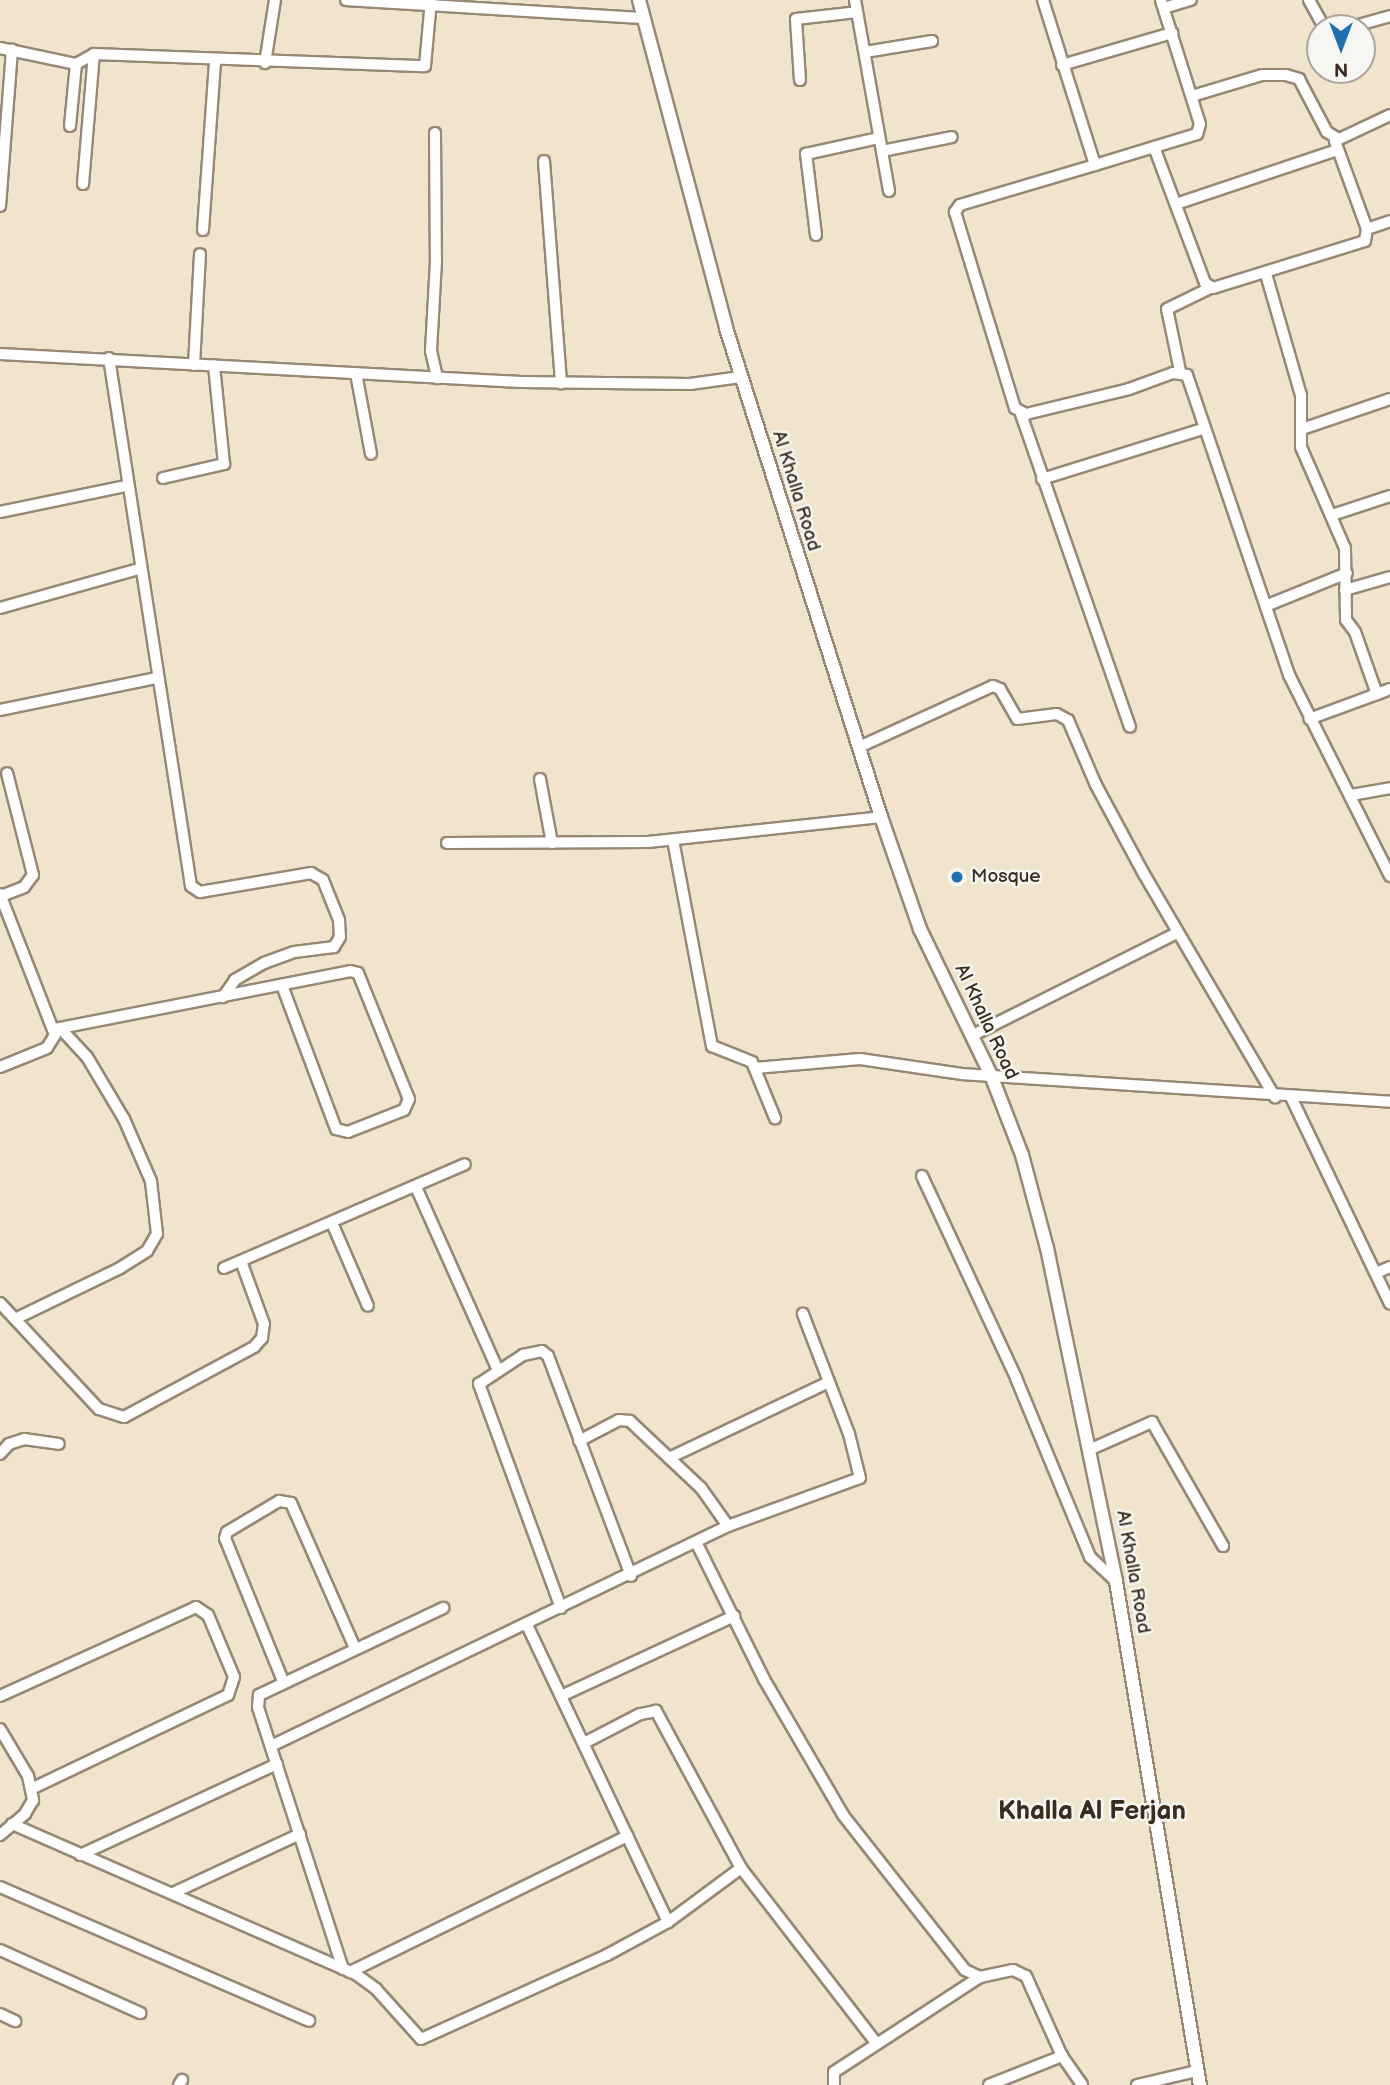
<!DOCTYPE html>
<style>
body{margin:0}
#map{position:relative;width:1390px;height:2085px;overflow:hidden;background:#f0e5cc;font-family:"Balsamiq Sans",sans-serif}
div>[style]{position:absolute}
.roads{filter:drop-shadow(2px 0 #968875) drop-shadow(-2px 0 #968875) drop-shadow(0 2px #968875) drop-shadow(0 -2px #968875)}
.minor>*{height:10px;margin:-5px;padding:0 5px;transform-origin:5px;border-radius:5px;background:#fff}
.tertiary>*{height:12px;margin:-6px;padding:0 6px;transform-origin:6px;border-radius:6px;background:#fff}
.dots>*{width:19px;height:19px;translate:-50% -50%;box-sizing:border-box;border:4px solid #f6f6f2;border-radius:50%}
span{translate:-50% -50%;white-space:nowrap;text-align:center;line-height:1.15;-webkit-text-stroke:5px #f6f6f2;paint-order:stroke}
.street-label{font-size:19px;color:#3b2a1e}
.poi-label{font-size:19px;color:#3b2a1e}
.left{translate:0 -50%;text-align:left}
.district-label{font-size:26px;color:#3b2a1e;font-weight:700}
.north{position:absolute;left:1306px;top:14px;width:70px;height:70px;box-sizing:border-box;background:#f6f6f2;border:2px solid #aba49d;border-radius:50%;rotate:180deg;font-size:19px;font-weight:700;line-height:28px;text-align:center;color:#3b2a1e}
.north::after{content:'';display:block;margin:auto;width:24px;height:32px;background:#1f6fb2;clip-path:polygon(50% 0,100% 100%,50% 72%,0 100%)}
</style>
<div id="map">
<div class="roads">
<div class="minor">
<div style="left:346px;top:0;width:299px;rotate:3.5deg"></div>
<div style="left:855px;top:0;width:194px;rotate:79.9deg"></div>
<div style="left:1043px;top:0;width:173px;rotate:72.5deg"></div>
<div style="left:1095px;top:165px;width:107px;rotate:-16.9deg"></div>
<div style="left:1197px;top:134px;width:10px;rotate:-73deg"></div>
<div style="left:1200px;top:124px;width:130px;rotate:-107.5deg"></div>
<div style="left:1309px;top:0;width:26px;rotate:61deg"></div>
<div style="left:1322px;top:23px;width:19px;rotate:16deg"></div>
<div style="left:1164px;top:8px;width:28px;rotate:-17deg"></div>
<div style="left:1348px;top:28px;width:44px;rotate:-15.9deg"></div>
<div style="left:0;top:48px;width:78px;rotate:11.9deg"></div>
<div style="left:76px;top:64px;width:21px;rotate:-29deg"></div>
<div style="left:94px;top:54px;width:331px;rotate:2.1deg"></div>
<div style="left:425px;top:66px;width:66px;rotate:-84.8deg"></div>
<div style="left:865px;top:52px;width:68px;rotate:-9.3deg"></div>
<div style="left:265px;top:63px;width:64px;rotate:-81deg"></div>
<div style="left:1062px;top:65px;width:115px;rotate:-16.2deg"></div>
<div style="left:800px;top:80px;width:61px;rotate:-93.8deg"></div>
<div style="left:796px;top:19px;width:61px;rotate:-6.5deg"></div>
<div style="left:1192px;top:96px;width:73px;rotate:-16.7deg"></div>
<div style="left:1262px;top:75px;width:24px"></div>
<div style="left:1286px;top:75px;width:14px;rotate:17deg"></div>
<div style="left:1299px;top:79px;width:60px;rotate:62.2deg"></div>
<div style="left:1327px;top:132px;width:12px;rotate:31deg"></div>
<div style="left:70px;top:126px;width:62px;rotate:-84.5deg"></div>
<div style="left:435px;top:133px;width:128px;rotate:89.6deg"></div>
<div style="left:436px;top:261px;width:90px;rotate:93.2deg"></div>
<div style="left:431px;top:351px;width:28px;rotate:77deg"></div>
<div style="left:1154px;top:147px;width:145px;rotate:69.4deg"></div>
<div style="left:1205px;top:283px;width:9px;rotate:32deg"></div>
<div style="left:1213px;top:288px;width:159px;rotate:-17.2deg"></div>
<div style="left:1365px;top:241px;width:12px;rotate:-81deg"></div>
<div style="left:1367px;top:229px;width:94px;rotate:-110deg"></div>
<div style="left:1335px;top:141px;width:61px;rotate:-25.3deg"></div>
<div style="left:882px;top:151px;width:71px;rotate:-11.3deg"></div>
<div style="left:544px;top:161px;width:223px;rotate:85.6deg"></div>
<div style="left:1095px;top:165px;width:141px;rotate:163.5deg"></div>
<div style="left:960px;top:205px;width:9px;rotate:126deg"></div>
<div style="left:955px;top:212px;width:205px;rotate:73deg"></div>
<div style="left:1015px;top:408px;width:13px;rotate:29deg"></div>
<div style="left:1026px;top:414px;width:106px;rotate:-13.6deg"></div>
<div style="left:1129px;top:389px;width:47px;rotate:-20deg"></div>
<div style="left:1173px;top:373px;width:14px;rotate:8deg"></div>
<div style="left:1187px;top:375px;width:317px;rotate:71.2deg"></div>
<div style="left:1289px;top:675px;width:225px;rotate:63.3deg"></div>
<div style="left:83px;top:184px;width:130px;rotate:-85.2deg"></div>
<div style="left:1176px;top:204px;width:170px;rotate:-18.5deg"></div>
<div style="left:0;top:206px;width:157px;rotate:-85.6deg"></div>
<div style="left:1367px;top:229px;width:24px;rotate:-19deg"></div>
<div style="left:203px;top:230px;width:169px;rotate:-85.9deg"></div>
<div style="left:816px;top:235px;width:82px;rotate:-97deg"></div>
<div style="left:806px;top:154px;width:75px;rotate:-12.4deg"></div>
<div style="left:1266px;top:274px;width:126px;rotate:73.9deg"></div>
<div style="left:1301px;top:395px;width:52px;rotate:90deg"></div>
<div style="left:1301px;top:447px;width:110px;rotate:66.5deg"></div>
<div style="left:1345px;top:548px;width:72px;rotate:89.2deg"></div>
<div style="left:1346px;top:620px;width:15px;rotate:53deg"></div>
<div style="left:1355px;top:632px;width:66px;rotate:70.5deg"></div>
<div style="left:1377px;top:694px;width:72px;rotate:159.8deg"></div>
<div style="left:0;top:354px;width:522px;rotate:3.08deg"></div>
<div style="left:521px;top:382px;width:169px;rotate:0.7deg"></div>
<div style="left:690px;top:384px;width:51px;rotate:-7.8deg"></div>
<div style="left:109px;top:358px;width:534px;rotate:81.17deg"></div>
<div style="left:191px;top:886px;width:11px;rotate:34deg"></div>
<div style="left:200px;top:892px;width:113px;rotate:-9.7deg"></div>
<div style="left:311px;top:873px;width:14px;rotate:30deg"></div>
<div style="left:323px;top:880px;width:43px;rotate:68.2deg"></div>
<div style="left:339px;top:920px;width:17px;rotate:87deg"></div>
<div style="left:340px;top:937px;width:12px;rotate:121deg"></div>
<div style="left:334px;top:947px;width:40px;rotate:172.9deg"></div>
<div style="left:294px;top:952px;width:32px;rotate:160deg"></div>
<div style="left:264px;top:963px;width:34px;rotate:150deg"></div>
<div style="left:235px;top:980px;width:21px;rotate:125deg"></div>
<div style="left:194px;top:365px;width:111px;rotate:-86.9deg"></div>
<div style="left:1180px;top:371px;width:63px;rotate:-101.8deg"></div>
<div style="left:1167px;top:309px;width:48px;rotate:-26deg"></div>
<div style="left:356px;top:373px;width:82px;rotate:79.5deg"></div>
<div style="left:1021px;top:414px;width:331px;rotate:70.8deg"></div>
<div style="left:1302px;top:429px;width:93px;rotate:-18.8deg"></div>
<div style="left:163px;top:478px;width:63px;rotate:-12.9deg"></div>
<div style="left:224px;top:464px;width:99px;rotate:-95.8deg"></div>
<div style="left:1042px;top:479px;width:169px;rotate:-17.3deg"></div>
<div style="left:0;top:512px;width:129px;rotate:-11.7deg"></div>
<div style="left:1332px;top:515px;width:61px;rotate:-18.1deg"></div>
<div style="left:1345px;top:590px;width:47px;rotate:-16.1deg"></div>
<div style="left:1268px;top:605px;width:85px;rotate:-22.1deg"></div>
<div style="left:0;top:608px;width:144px;rotate:-15.7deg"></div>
<div style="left:1377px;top:694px;width:14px;rotate:-21deg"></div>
<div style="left:0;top:710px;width:159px;rotate:-11.6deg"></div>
<div style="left:859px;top:747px;width:147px;rotate:-24.5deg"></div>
<div style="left:993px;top:686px;width:8px;rotate:23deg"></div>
<div style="left:1000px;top:689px;width:34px;rotate:60deg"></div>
<div style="left:1017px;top:719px;width:40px;rotate:-7.1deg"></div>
<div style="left:1057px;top:714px;width:13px;rotate:29deg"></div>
<div style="left:1068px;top:720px;width:71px;rotate:66.7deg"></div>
<div style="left:1096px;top:785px;width:101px;rotate:61.7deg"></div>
<div style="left:1144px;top:874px;width:259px;rotate:59.6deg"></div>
<div style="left:540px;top:779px;width:65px;rotate:79.4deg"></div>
<div style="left:1351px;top:795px;width:40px;rotate:-10deg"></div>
<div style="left:673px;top:840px;width:210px;rotate:79.3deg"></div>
<div style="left:712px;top:1046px;width:43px;rotate:21.8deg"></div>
<div style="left:752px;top:1062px;width:61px;rotate:67.7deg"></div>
<div style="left:447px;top:843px;width:201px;rotate:-0.3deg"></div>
<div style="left:648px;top:842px;width:234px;rotate:-6.1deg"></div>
<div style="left:0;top:894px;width:151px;rotate:68.7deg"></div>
<div style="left:55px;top:1035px;width:15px;rotate:122deg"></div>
<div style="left:47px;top:1048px;width:51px;rotate:158deg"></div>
<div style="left:1px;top:896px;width:25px;rotate:-21deg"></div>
<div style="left:24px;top:887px;width:15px;rotate:-53deg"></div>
<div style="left:33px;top:875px;width:105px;rotate:-104.3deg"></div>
<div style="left:55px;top:1029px;width:301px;rotate:-11.1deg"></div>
<div style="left:350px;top:971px;width:8px;rotate:14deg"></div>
<div style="left:358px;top:973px;width:136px;rotate:68deg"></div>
<div style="left:409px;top:1099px;width:12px;rotate:114deg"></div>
<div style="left:404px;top:1110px;width:60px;rotate:158.6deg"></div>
<div style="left:348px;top:1132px;width:12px;rotate:-166deg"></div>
<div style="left:336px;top:1129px;width:154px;rotate:-110.6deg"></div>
<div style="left:973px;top:1035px;width:228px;rotate:-26.6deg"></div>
<div style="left:755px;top:1068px;width:105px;rotate:-4.9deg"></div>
<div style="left:860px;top:1059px;width:103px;rotate:8.4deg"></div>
<div style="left:962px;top:1074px;width:429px;rotate:3.7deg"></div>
<div style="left:1291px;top:1097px;width:229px;rotate:64.4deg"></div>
<div style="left:922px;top:1176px;width:223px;rotate:65deg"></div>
<div style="left:1016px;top:1378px;width:194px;rotate:67.5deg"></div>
<div style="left:1090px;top:1557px;width:35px;rotate:43deg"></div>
<div style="left:416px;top:1187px;width:198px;rotate:65.9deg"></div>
<div style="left:332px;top:1223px;width:90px;rotate:66.6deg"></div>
<div style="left:224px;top:1268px;width:262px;rotate:-23.3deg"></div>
<div style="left:1376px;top:1273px;width:15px;rotate:-23deg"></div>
<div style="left:0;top:1303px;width:145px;rotate:47deg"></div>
<div style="left:99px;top:1409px;width:26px;rotate:18deg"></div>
<div style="left:124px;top:1417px;width:148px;rotate:-28.3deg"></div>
<div style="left:254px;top:1347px;width:12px;rotate:-48deg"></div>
<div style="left:262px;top:1338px;width:14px;rotate:-82deg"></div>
<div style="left:264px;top:1324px;width:67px;rotate:-110.1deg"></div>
<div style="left:15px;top:1319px;width:117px;rotate:-25.9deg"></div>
<div style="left:120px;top:1268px;width:32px;rotate:-32deg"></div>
<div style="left:147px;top:1251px;width:20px;rotate:-60deg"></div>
<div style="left:157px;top:1234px;width:53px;rotate:-96.5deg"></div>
<div style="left:151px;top:1181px;width:68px;rotate:-113.5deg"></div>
<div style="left:124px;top:1119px;width:72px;rotate:-120.8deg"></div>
<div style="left:87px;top:1057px;width:38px;rotate:-133deg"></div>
<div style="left:1091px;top:1449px;width:67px;rotate:-23.9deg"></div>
<div style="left:1152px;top:1422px;width:143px;rotate:60.2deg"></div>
<div style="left:0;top:1454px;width:13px;rotate:-48deg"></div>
<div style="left:9px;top:1444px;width:16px;rotate:-18deg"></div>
<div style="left:24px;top:1439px;width:35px;rotate:8deg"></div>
<div style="left:669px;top:1458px;width:177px;rotate:-25.4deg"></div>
<div style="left:728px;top:1526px;width:140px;rotate:-20deg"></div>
<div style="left:860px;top:1478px;width:45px;rotate:-104deg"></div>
<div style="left:849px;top:1434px;width:129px;rotate:-111deg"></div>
<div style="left:697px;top:1544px;width:151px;rotate:63.6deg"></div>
<div style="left:764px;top:1679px;width:157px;rotate:59.8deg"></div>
<div style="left:843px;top:1815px;width:197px;rotate:51.8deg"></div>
<div style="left:965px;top:1970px;width:17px;rotate:25deg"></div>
<div style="left:980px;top:1977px;width:34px;rotate:-12deg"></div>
<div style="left:1013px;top:1970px;width:14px;rotate:25deg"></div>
<div style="left:1026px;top:1976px;width:88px;rotate:65.8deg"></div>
<div style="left:1062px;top:2056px;width:35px;rotate:55deg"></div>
<div style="left:561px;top:1608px;width:239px;rotate:-110.1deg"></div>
<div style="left:479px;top:1384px;width:53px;rotate:-33.4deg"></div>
<div style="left:523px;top:1355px;width:19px;rotate:-12deg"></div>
<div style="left:542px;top:1351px;width:8px;rotate:40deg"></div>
<div style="left:548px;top:1356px;width:235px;rotate:69.3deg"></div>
<div style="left:527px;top:1625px;width:329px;rotate:64.6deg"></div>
<div style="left:283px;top:1681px;width:154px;rotate:-112.1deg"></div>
<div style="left:225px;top:1538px;width:6px;rotate:-72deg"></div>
<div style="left:227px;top:1532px;width:61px;rotate:-30.8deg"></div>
<div style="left:279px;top:1501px;width:12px;rotate:9deg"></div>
<div style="left:291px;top:1503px;width:158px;rotate:66.2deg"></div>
<div style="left:0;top:1696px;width:215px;rotate:-24.4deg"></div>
<div style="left:196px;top:1607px;width:14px;rotate:34deg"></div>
<div style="left:208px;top:1615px;width:67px;rotate:67.2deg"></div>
<div style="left:234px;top:1677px;width:19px;rotate:108deg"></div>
<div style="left:228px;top:1695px;width:216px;rotate:154.5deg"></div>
<div style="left:561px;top:1696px;width:191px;rotate:-24.8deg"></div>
<div style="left:0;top:1729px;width:55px;rotate:59.2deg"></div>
<div style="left:28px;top:1776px;width:25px;rotate:78deg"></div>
<div style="left:33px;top:1800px;width:16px;rotate:120deg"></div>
<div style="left:25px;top:1814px;width:33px;rotate:140deg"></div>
<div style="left:271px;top:1746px;width:507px;rotate:-25.71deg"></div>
<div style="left:728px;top:1526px;width:47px;rotate:-125.4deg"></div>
<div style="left:701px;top:1488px;width:98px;rotate:-136.7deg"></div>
<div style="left:630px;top:1421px;width:11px;rotate:-175deg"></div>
<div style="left:619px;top:1420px;width:45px;rotate:152.3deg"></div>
<div style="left:12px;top:1824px;width:377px;rotate:23.6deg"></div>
<div style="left:357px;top:1975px;width:24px;rotate:36deg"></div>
<div style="left:376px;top:1989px;width:67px;rotate:48deg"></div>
<div style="left:421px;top:2039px;width:204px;rotate:-24.3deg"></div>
<div style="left:607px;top:1955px;width:69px;rotate:-28.4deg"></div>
<div style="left:668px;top:1922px;width:91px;rotate:-36.5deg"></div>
<div style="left:741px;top:1868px;width:179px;rotate:-118.4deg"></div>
<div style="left:656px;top:1711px;width:16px;rotate:169deg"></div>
<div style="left:640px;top:1714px;width:63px;rotate:152.6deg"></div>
<div style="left:80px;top:1855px;width:217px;rotate:-24.8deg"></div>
<div style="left:741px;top:1868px;width:222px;rotate:52.3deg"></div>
<div style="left:0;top:1887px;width:337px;rotate:23.4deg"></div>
<div style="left:173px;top:1893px;width:140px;rotate:-24.9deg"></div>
<div style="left:0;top:1950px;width:154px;rotate:24.2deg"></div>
<div style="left:343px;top:1969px;width:275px;rotate:-108deg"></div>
<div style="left:258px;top:1707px;width:12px;rotate:-85deg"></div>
<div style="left:259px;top:1695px;width:204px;rotate:-25.3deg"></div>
<div style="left:350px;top:1972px;width:309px;rotate:-26.1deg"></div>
<div style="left:0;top:2014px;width:17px;rotate:25deg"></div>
<div style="left:179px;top:2085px;width:6px;rotate:-59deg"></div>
<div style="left:834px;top:2085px;width:13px;rotate:-90deg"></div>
<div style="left:834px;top:2072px;width:174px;rotate:-33.1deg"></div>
<div style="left:989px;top:2085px;width:79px;rotate:-21.7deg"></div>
<div style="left:1137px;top:2085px;width:62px;rotate:-13.1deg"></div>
</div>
<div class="tertiary">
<div style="left:639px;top:0;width:339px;rotate:75.1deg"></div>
<div style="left:726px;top:328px;width:513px;rotate:72.41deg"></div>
<div style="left:881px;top:817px;width:119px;rotate:70.8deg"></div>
<div style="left:920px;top:929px;width:162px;rotate:64.1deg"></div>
<div style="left:991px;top:1075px;width:86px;rotate:68.8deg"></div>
<div style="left:1022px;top:1155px;width:96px;rotate:75deg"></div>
<div style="left:1047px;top:1248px;width:340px;rotate:78.3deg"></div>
<div style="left:1116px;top:1581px;width:511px;rotate:80.54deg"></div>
</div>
</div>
<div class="dots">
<div style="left:957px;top:877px;background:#1f6fb2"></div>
</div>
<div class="street-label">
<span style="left:796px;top:491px;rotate:73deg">Al Khalla Road</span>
<span style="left:986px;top:1022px;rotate:65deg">Al Khalla Road</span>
<span style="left:1133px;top:1572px;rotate:80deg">Al Khalla Road</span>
</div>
<div class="poi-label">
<span class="left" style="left:971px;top:877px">Mosque</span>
</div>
<div class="district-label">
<span style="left:1092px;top:1812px">Khalla Al Ferjan</span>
</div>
<div class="north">N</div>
</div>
